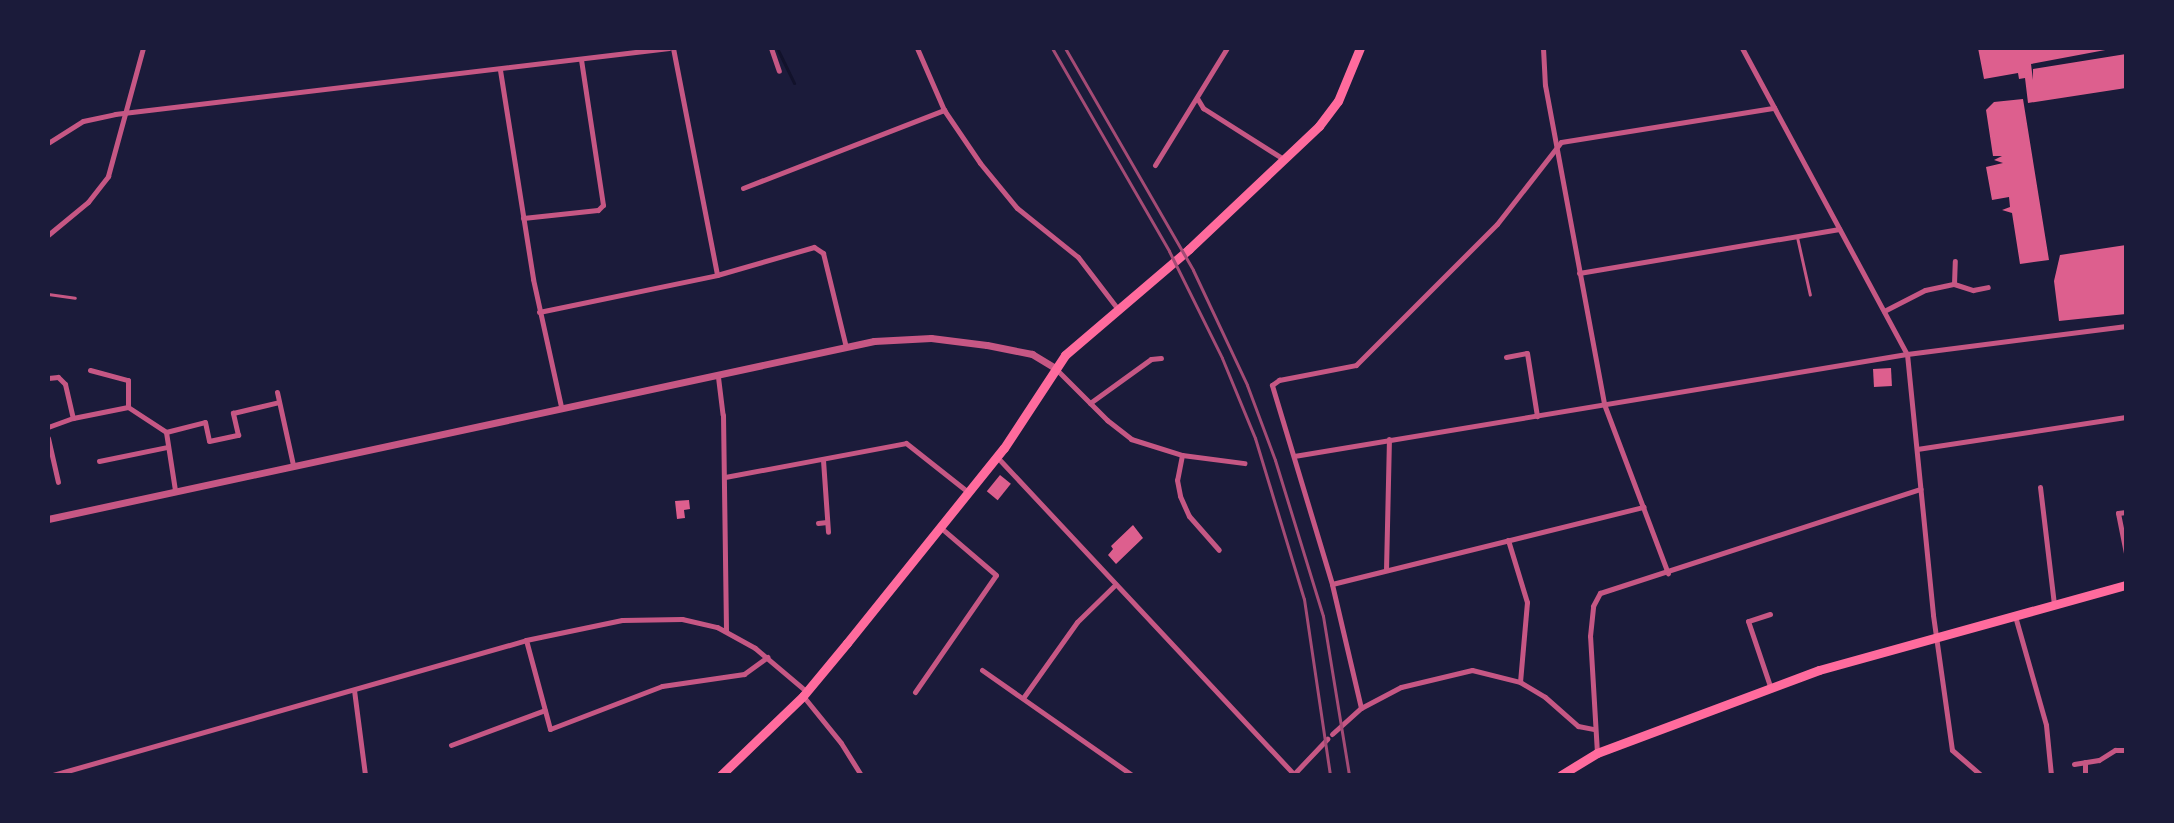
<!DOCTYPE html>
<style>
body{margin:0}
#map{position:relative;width:2174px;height:823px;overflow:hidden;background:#1b1b3a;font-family:Barlow,sans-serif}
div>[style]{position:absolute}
.stream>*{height:3px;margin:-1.5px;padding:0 1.5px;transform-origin:1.5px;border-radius:1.5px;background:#12122b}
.building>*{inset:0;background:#dd5f8e;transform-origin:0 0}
.service>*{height:3px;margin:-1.5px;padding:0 1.5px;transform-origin:1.5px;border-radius:1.5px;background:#c65784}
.minor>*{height:5px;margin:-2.5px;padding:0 2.5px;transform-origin:2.5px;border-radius:2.5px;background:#c65784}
.tertiary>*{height:7px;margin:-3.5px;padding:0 3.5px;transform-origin:3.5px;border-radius:3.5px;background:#c65784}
.primary>*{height:9px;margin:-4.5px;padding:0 4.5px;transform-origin:4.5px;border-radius:4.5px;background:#ff6b9d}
.rail>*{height:3px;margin:-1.5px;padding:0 1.5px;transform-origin:1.5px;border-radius:1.5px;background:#a44b75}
span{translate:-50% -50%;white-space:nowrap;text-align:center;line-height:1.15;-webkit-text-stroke:5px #1b1b3a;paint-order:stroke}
.frame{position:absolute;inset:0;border:50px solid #1b1b3a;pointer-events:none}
</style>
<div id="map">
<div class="stream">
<div style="left:777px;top:48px;width:39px;rotate:64deg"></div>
</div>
<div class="building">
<div style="clip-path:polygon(1978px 48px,2116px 48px,2031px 64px,2033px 80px,2033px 69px,2126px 54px,2126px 88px,2028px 103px,2025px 78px,2019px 79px,2018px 73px,1984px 79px)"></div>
<div style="clip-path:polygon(2023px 99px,2049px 260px,2020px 264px,2012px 213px,2002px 210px,2010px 207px,2009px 197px,1992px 200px,1986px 167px,2003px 163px,1994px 160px,2002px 156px,1993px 156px,1986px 110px,1994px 102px)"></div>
<div style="clip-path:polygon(2126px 245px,2126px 314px,2059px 321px,2054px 281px,2060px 255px)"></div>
<div style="left:1891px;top:368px;width:18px;height:18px;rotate:87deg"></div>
<div style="left:1000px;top:475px;width:14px;height:21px;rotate:39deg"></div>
<div style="clip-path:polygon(689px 500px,690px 509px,684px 510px,685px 518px,677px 519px,675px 501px)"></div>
<div style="clip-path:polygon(1133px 525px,1143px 538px,1116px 564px,1108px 555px,1113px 549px,1111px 546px)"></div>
</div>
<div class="service">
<div style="left:1797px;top:237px;width:59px;rotate:77.4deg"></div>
<div style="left:48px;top:294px;width:27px;rotate:8deg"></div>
</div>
<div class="minor">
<div style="left:673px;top:48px;width:231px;rotate:79deg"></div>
<div style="left:771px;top:48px;width:24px;rotate:71deg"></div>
<div style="left:917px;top:48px;width:68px;rotate:66.5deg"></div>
<div style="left:944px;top:110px;width:64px;rotate:55.8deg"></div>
<div style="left:980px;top:163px;width:58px;rotate:50.6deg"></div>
<div style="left:1017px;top:208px;width:78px;rotate:38.8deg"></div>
<div style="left:1078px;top:257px;width:64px;rotate:52.6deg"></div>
<div style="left:1543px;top:48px;width:37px;rotate:87deg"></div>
<div style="left:1545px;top:85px;width:324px;rotate:79.5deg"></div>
<div style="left:1604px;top:404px;width:181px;rotate:69.3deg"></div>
<div style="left:1742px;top:48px;width:348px;rotate:61.7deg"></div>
<div style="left:1907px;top:354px;width:262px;rotate:84.3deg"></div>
<div style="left:1933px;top:615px;width:136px;rotate:82deg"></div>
<div style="left:1952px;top:750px;width:38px;rotate:41deg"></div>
<div style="left:500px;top:70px;width:212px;rotate:81deg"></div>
<div style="left:533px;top:279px;width:130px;rotate:77.6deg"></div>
<div style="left:1197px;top:98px;width:12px;rotate:59deg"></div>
<div style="left:1203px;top:108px;width:97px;rotate:32.4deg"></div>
<div style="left:48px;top:143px;width:41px;rotate:-32.2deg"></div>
<div style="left:83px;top:121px;width:33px;rotate:-12deg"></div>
<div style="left:115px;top:114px;width:558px;rotate:-6.79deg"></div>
<div style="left:1155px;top:165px;width:137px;rotate:-58.4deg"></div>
<div style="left:743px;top:188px;width:216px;rotate:-21.2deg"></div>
<div style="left:523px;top:218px;width:75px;rotate:-6.1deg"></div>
<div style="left:598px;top:210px;width:7px;rotate:-45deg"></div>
<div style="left:603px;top:205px;width:147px;rotate:-98.6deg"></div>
<div style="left:48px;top:235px;width:52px;rotate:-39.5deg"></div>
<div style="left:88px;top:202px;width:33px;rotate:-52deg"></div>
<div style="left:108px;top:176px;width:133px;rotate:-74.7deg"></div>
<div style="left:1579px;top:273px;width:264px;rotate:-9.6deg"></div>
<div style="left:1954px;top:284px;width:20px;rotate:18deg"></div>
<div style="left:1973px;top:290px;width:15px;rotate:-11deg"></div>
<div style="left:1884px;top:311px;width:46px;rotate:-27.1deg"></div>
<div style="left:1925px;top:290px;width:30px;rotate:-12deg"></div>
<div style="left:1954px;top:284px;width:23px;rotate:-88deg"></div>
<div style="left:539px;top:312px;width:182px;rotate:-11.7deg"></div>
<div style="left:717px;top:275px;width:101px;rotate:-16.1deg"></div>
<div style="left:814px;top:247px;width:11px;rotate:34deg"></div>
<div style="left:823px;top:253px;width:97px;rotate:76.3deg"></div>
<div style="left:1506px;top:357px;width:21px;rotate:-11deg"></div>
<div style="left:1527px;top:353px;width:64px;rotate:81deg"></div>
<div style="left:1055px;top:368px;width:74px;rotate:45deg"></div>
<div style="left:1107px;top:420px;width:31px;rotate:38deg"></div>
<div style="left:1131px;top:439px;width:53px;rotate:17.4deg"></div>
<div style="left:1182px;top:455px;width:63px;rotate:7.4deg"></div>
<div style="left:90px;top:370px;width:39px;rotate:15deg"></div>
<div style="left:128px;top:380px;width:27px;rotate:90deg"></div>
<div style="left:718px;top:377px;width:38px;rotate:83deg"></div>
<div style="left:723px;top:415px;width:216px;rotate:89.2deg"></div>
<div style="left:48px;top:378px;width:10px;rotate:-6deg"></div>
<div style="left:58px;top:377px;width:10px;rotate:45deg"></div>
<div style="left:65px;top:384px;width:35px;rotate:77deg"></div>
<div style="left:277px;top:392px;width:75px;rotate:77.6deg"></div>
<div style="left:1090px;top:403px;width:75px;rotate:-35.8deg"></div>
<div style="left:1151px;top:359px;width:10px;rotate:-6deg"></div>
<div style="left:48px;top:427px;width:27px;rotate:-20deg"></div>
<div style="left:73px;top:418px;width:56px;rotate:-11.3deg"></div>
<div style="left:128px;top:407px;width:45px;rotate:33.3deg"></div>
<div style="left:166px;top:432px;width:59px;rotate:81.2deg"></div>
<div style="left:166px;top:432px;width:40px;rotate:-14.4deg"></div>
<div style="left:205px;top:422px;width:19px;rotate:78deg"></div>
<div style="left:209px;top:441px;width:30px;rotate:-12deg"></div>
<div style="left:238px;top:435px;width:23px;rotate:-103deg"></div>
<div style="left:233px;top:413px;width:47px;rotate:-13.4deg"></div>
<div style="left:48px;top:438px;width:45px;rotate:77.2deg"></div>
<div style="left:1917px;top:449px;width:211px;rotate:-8.7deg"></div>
<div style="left:1182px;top:455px;width:25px;rotate:101deg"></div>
<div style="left:1177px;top:480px;width:16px;rotate:79deg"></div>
<div style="left:1180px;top:496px;width:22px;rotate:66deg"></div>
<div style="left:1189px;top:516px;width:45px;rotate:48.6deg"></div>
<div style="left:1294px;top:456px;width:621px;rotate:-9.45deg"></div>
<div style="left:1907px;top:354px;width:221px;rotate:-7.3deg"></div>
<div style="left:997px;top:457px;width:434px;rotate:46.9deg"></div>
<div style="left:823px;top:460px;width:72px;rotate:86deg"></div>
<div style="left:99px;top:461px;width:69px;rotate:-11.6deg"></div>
<div style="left:725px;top:477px;width:184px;rotate:-10.6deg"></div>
<div style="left:906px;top:443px;width:79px;rotate:38.3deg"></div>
<div style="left:2040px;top:487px;width:118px;rotate:83.2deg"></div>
<div style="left:2126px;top:512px;width:8px;rotate:173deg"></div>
<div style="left:2118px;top:513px;width:41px;rotate:78.7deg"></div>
<div style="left:818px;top:523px;width:9px;rotate:-6deg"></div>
<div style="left:1508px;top:540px;width:65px;rotate:73deg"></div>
<div style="left:1527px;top:602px;width:80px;rotate:95deg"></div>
<div style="left:1386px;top:570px;width:131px;rotate:-88.7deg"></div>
<div style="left:1332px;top:584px;width:321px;rotate:-13.9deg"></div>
<div style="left:1770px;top:614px;width:23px;rotate:162deg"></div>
<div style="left:1748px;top:621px;width:69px;rotate:71.3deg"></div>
<div style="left:2015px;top:616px;width:113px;rotate:74.1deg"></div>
<div style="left:2046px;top:725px;width:50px;rotate:84.3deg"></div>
<div style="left:526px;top:640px;width:92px;rotate:74.9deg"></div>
<div style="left:550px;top:729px;width:120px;rotate:-21deg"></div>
<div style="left:662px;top:686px;width:83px;rotate:-8.3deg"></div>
<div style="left:744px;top:674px;width:29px;rotate:-36deg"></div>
<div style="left:982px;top:670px;width:183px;rotate:35deg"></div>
<div style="left:354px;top:690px;width:86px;rotate:82.6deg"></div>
<div style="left:915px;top:692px;width:142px;rotate:-55.3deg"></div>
<div style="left:996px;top:575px;width:74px;rotate:-139.4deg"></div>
<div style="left:803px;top:696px;width:60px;rotate:51deg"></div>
<div style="left:841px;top:743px;width:38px;rotate:58deg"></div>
<div style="left:1023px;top:698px;width:93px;rotate:-54.6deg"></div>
<div style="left:1077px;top:622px;width:54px;rotate:-44.3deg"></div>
<div style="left:1361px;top:708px;width:127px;rotate:-103.2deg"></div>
<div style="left:1332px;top:584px;width:208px;rotate:-106.8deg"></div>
<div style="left:1272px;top:385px;width:9px;rotate:-36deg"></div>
<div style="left:1279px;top:380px;width:78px;rotate:-11deg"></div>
<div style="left:1356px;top:365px;width:199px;rotate:-45deg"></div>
<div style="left:1497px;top:224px;width:104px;rotate:-52deg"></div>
<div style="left:1561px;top:142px;width:216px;rotate:-9.1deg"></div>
<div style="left:1332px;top:734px;width:39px;rotate:-42deg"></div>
<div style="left:1361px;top:708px;width:45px;rotate:-27.7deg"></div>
<div style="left:1401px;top:687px;width:73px;rotate:-13.5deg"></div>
<div style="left:1472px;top:670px;width:49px;rotate:14deg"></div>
<div style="left:1520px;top:682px;width:29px;rotate:31deg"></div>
<div style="left:1545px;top:697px;width:44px;rotate:41.3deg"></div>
<div style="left:1578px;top:726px;width:15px;rotate:11deg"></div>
<div style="left:451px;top:745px;width:100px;rotate:-20.4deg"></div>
<div style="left:1597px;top:753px;width:117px;rotate:-93.4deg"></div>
<div style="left:1590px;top:636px;width:30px;rotate:-84deg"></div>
<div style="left:1593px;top:606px;width:15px;rotate:-62deg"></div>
<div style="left:1600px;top:593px;width:337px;rotate:-18deg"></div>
<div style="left:2085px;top:762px;width:11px;rotate:90deg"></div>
<div style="left:2074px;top:764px;width:25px;rotate:-9deg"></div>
<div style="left:2099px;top:760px;width:19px;rotate:-32deg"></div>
<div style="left:2115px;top:750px;width:11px"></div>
<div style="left:53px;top:775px;width:492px;rotate:-15.9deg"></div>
<div style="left:526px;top:640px;width:98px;rotate:-11.8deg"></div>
<div style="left:622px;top:620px;width:60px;rotate:-1deg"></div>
<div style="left:682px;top:619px;width:36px;rotate:13deg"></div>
<div style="left:717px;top:627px;width:43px;rotate:28.9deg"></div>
<div style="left:755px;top:648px;width:68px;rotate:40.2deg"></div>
<div style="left:1293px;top:775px;width:50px;rotate:-46.6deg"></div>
</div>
<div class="tertiary">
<div style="left:48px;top:519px;width:845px;rotate:-12.16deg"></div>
<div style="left:874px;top:341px;width:57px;rotate:-3deg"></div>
<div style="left:931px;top:338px;width:56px;rotate:7.1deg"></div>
<div style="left:987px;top:345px;width:46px;rotate:11.3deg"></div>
<div style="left:1032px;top:354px;width:27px;rotate:31deg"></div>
</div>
<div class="primary">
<div style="left:721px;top:775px;width:114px;rotate:-43.9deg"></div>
<div style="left:803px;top:696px;width:69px;rotate:-50.3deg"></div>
<div style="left:847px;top:643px;width:250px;rotate:-51.2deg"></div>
<div style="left:1004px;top:448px;width:111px;rotate:-56.7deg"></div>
<div style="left:1065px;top:355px;width:163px;rotate:-40.5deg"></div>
<div style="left:1189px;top:249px;width:179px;rotate:-43.4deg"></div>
<div style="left:1319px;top:126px;width:31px;rotate:-53deg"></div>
<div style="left:1338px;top:101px;width:57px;rotate:-67.5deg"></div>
<div style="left:1561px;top:775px;width:42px;rotate:-31.4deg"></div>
<div style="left:1597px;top:753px;width:237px;rotate:-20.5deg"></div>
<div style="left:1819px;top:670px;width:319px;rotate:-15.5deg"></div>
</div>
<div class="rail">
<div style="left:1052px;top:48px;width:234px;rotate:60deg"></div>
<div style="left:1169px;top:251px;width:119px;rotate:63.6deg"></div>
<div style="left:1222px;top:358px;width:87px;rotate:67.6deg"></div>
<div style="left:1255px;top:438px;width:168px;rotate:73.1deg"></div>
<div style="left:1304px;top:599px;width:178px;rotate:81.6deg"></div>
<div style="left:1065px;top:48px;width:256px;rotate:60deg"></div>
<div style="left:1193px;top:270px;width:127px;rotate:64.8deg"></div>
<div style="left:1247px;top:385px;width:80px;rotate:69.5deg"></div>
<div style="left:1275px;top:460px;width:163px;rotate:72.9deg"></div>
<div style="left:1323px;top:616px;width:161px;rotate:80.7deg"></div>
</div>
<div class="frame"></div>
</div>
